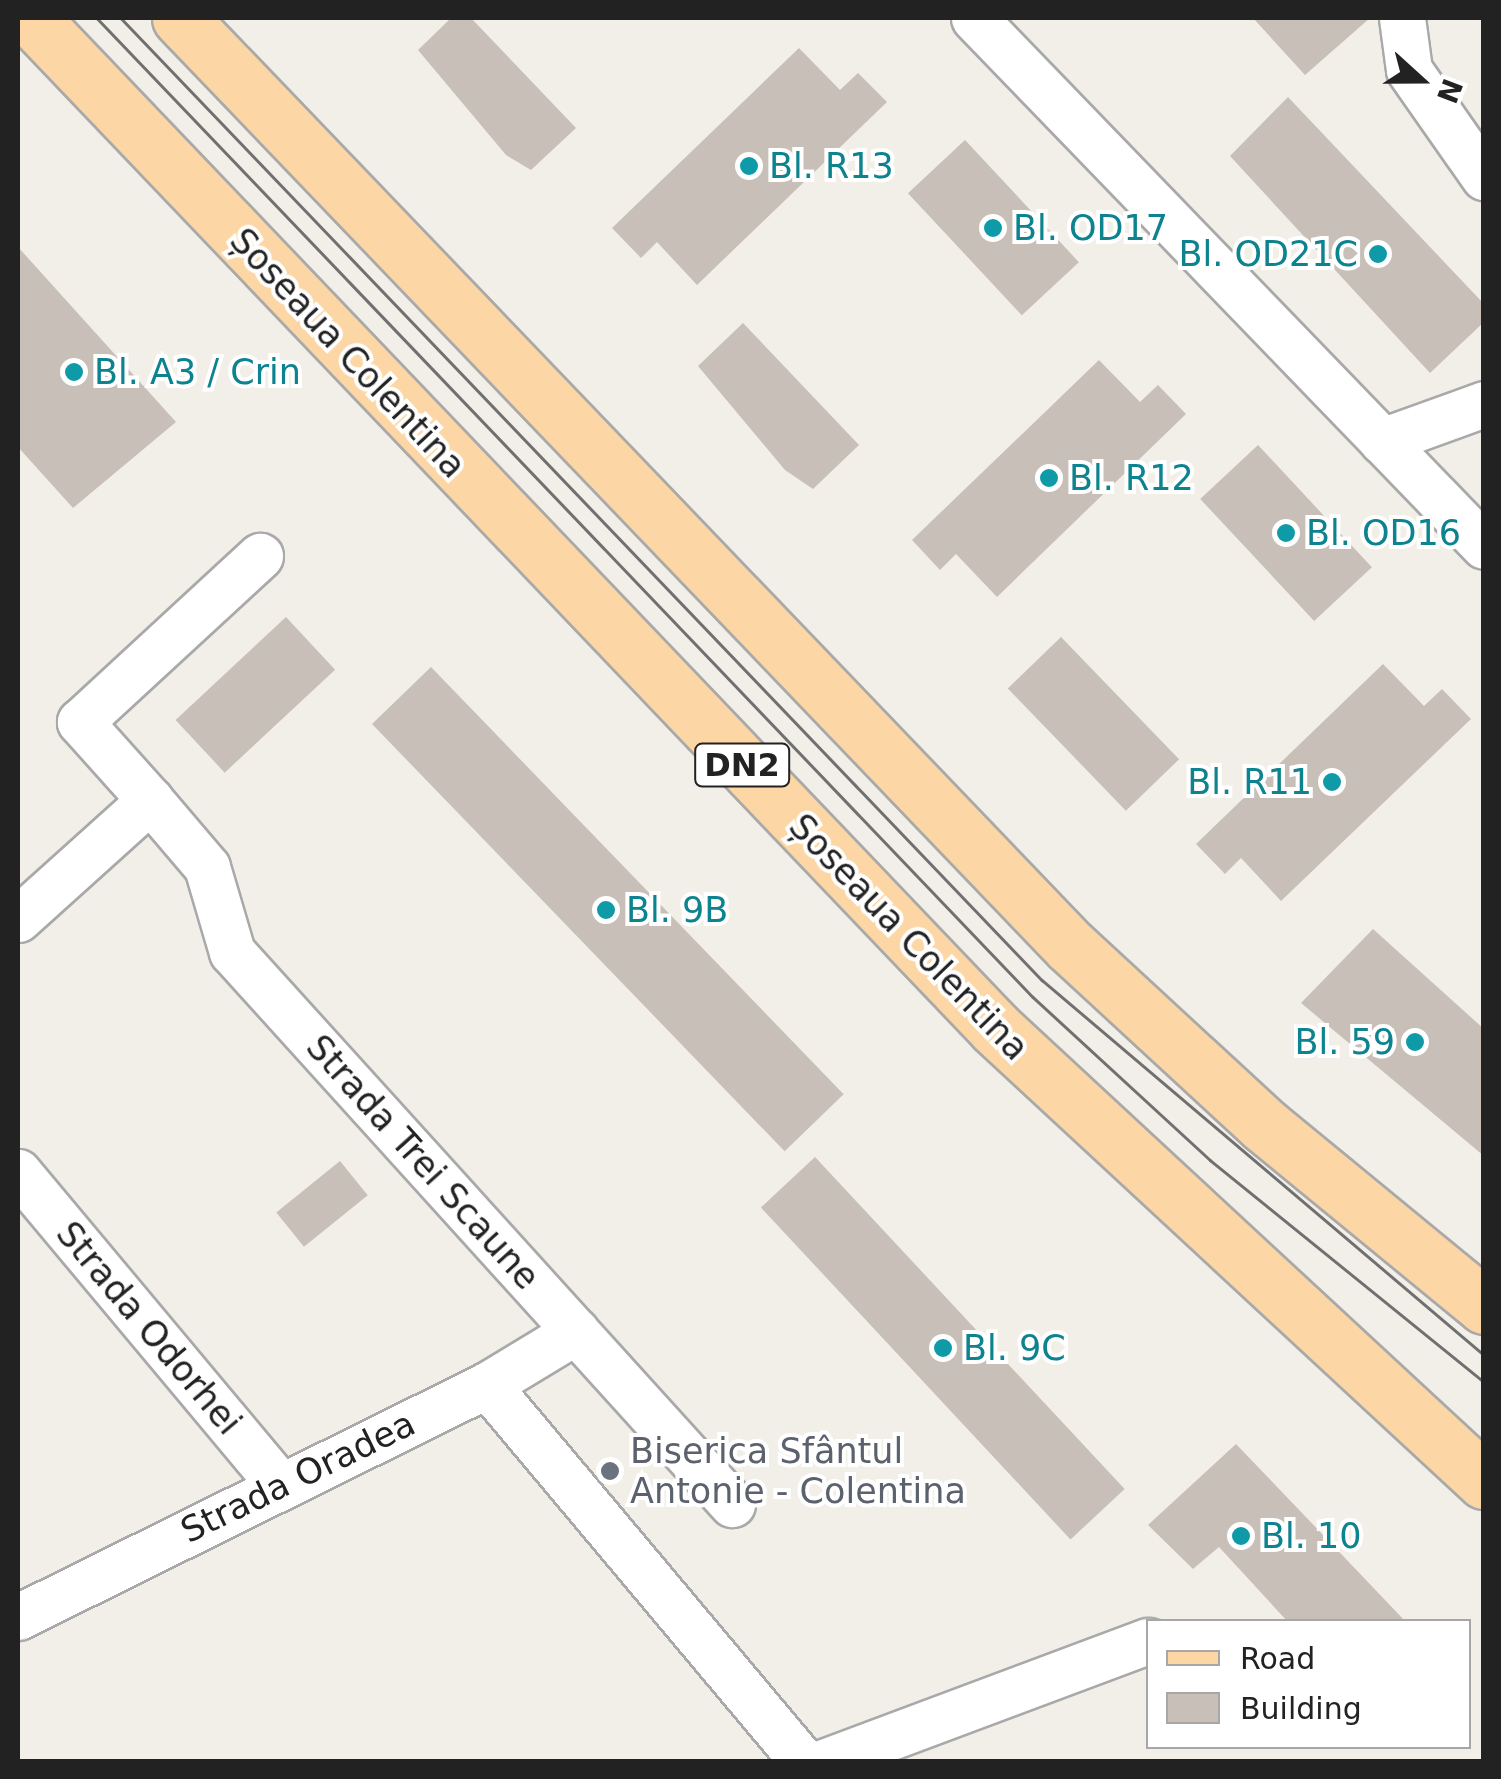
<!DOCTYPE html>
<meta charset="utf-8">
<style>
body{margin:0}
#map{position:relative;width:1501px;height:1779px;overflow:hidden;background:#f2efe9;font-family:"DejaVu Sans",sans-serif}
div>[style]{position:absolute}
.building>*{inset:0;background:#c7bfb8;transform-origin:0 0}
.roads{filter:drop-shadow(2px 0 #a9a9a9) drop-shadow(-2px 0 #a9a9a9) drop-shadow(0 2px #a9a9a9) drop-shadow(0 -2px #a9a9a9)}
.street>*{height:45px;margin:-22.5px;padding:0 22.5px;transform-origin:22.5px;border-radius:22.5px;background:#fff}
.primary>*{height:55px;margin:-27.5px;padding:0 27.5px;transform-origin:27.5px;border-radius:27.5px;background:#fcd6a4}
.tram>*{height:2.5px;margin:-1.25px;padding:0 1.25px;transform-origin:1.25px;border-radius:1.25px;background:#707070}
.dots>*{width:28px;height:28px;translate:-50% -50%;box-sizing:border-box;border:5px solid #fff;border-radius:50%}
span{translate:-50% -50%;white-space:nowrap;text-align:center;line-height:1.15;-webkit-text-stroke:8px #fff;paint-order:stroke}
.shield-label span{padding:2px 8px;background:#fff;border:2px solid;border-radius:8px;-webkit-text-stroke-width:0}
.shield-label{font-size:32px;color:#222;font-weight:700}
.culture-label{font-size:35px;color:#0d838f}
.left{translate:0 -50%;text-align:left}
.right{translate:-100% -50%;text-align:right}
.street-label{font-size:35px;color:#222}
.worship-label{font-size:35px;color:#5b616d}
.frame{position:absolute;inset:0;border:20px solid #222;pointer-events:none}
.legend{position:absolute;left:1146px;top:1619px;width:325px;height:130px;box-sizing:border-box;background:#fff;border:2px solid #a7a7a7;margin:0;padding:12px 18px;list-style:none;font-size:30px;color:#222}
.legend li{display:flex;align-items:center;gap:20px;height:50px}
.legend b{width:50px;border:2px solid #a7a7a7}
.north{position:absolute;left:1371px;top:30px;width:100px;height:100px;-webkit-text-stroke:8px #fff;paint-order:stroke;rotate:111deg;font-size:28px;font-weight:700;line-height:40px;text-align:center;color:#222}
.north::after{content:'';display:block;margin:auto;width:35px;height:45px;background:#222;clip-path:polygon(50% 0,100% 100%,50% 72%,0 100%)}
</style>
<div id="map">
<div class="building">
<div style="clip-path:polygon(451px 18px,471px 18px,576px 128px,531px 170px,506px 155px,418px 50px)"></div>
<div style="clip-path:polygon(1253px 18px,1370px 18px,1305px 75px)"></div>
<div style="clip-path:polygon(799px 48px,840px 90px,858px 73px,887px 102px,697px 285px,657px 242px,641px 258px,612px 228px)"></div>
<div style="clip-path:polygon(1288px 97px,1484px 304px,1484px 322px,1430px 373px,1230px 156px)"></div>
<div style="left:965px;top:140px;width:167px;height:78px;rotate:47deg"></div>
<div style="clip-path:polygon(18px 247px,176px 422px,73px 508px,18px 447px)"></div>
<div style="clip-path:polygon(743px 323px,859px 445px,813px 489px,785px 470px,698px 366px)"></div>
<div style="clip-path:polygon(1099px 360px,1140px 402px,1158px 385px,1186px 414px,997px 597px,956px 554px,940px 570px,912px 540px)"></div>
<div style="left:1258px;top:445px;width:167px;height:79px;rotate:47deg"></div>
<div style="left:286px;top:617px;width:72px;height:151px;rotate:47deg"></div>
<div style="left:1061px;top:637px;width:170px;height:74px;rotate:46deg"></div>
<div style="clip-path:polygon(1383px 664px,1424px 706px,1442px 689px,1471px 719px,1281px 901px,1241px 858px,1225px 874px,1196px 844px)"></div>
<div style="left:431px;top:667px;width:594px;height:82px;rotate:46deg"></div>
<div style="clip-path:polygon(1373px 929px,1484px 1029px,1484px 1156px,1301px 1003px)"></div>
<div style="left:815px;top:1157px;width:454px;height:74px;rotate:47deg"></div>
<div style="left:340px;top:1161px;width:44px;height:82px;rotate:51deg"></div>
<div style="clip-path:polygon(1236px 1444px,1304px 1515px,1406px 1622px,1288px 1622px,1219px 1547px,1193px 1569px,1148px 1525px)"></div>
</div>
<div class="roads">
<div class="street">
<div style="left:974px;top:18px;width:734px;rotate:45.99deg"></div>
<div style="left:1402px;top:18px;width:52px;rotate:82.3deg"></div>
<div style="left:1409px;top:70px;width:131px;rotate:55deg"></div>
<div style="left:1382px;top:441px;width:109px;rotate:-19.9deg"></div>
<div style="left:150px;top:800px;width:88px;rotate:49.6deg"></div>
<div style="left:207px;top:867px;width:89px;rotate:73.6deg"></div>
<div style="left:232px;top:952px;width:745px;rotate:47.83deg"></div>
<div style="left:18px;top:919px;width:178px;rotate:-42deg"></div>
<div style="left:150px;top:800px;width:105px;rotate:-131.9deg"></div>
<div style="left:80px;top:722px;width:245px;rotate:-42.7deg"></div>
<div style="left:18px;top:1172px;width:408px;rotate:50.1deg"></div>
<div style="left:487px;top:1385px;width:492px;rotate:50deg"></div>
<div style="left:18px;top:1617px;width:523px;rotate:-26.32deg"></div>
<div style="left:487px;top:1385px;width:104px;rotate:-31.2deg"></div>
<div style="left:824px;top:1762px;width:346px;rotate:-20.5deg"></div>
</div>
<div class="primary">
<div style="left:31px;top:18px;width:1396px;rotate:46.33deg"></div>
<div style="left:995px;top:1028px;width:667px;rotate:42.81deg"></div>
<div style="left:180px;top:18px;width:1286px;rotate:46.2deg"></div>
<div style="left:1070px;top:946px;width:264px;rotate:42.7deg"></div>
<div style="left:1264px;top:1125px;width:285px;rotate:39.4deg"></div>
</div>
</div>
<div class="tram">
<div style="left:97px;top:18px;width:1354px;rotate:46.29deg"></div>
<div style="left:1033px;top:997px;width:241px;rotate:42.6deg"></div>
<div style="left:1210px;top:1160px;width:353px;rotate:39deg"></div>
<div style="left:121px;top:18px;width:1332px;rotate:46.25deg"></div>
<div style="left:1042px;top:980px;width:580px;rotate:40.31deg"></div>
</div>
<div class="dots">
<div style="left:749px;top:166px;background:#0f9aa8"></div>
<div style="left:993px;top:228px;background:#0f9aa8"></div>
<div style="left:1378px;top:254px;background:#0f9aa8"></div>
<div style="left:74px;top:372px;background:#0f9aa8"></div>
<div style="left:1049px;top:478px;background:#0f9aa8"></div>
<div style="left:1286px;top:533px;background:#0f9aa8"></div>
<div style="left:1332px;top:782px;background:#0f9aa8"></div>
<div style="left:606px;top:910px;background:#0f9aa8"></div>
<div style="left:1415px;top:1042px;background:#0f9aa8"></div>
<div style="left:943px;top:1348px;background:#0f9aa8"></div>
<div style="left:610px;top:1471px;background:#6b7280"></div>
<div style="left:1241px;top:1536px;background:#0f9aa8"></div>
</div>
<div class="shield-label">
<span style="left:742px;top:765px">DN2</span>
</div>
<div class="culture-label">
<span class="left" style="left:769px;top:166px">Bl. R13</span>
<span class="left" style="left:1013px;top:228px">Bl. OD17</span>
<span class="right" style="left:1358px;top:254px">Bl. OD21C</span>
<span class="left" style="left:94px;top:372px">Bl. A3 / Crin</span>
<span class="left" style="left:1069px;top:478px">Bl. R12</span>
<span class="left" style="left:1306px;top:533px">Bl. OD16</span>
<span class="right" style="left:1312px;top:782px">Bl. R11</span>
<span class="left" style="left:626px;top:910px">Bl. 9B</span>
<span class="right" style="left:1395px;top:1042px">Bl. 59</span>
<span class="left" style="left:963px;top:1348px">Bl. 9C</span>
<span class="left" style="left:1261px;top:1536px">Bl. 10</span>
</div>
<div class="street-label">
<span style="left:348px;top:353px;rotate:47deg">Șoseaua Colentina</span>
<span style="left:909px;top:937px;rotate:46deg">Șoseaua Colentina</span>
<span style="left:423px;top:1162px;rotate:48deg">Strada Trei Scaune</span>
<span style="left:149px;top:1328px;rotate:50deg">Strada Odorhei</span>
<span style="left:298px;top:1477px;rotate:-26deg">Strada Oradea</span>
</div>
<div class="worship-label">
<span class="left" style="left:630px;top:1471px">Biserica Sfântul<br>Antonie - Colentina</span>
</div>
<div class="frame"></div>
<ul class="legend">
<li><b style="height:12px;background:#fcd6a4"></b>Road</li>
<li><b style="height:28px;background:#c7bfb8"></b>Building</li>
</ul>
<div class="north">N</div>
</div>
